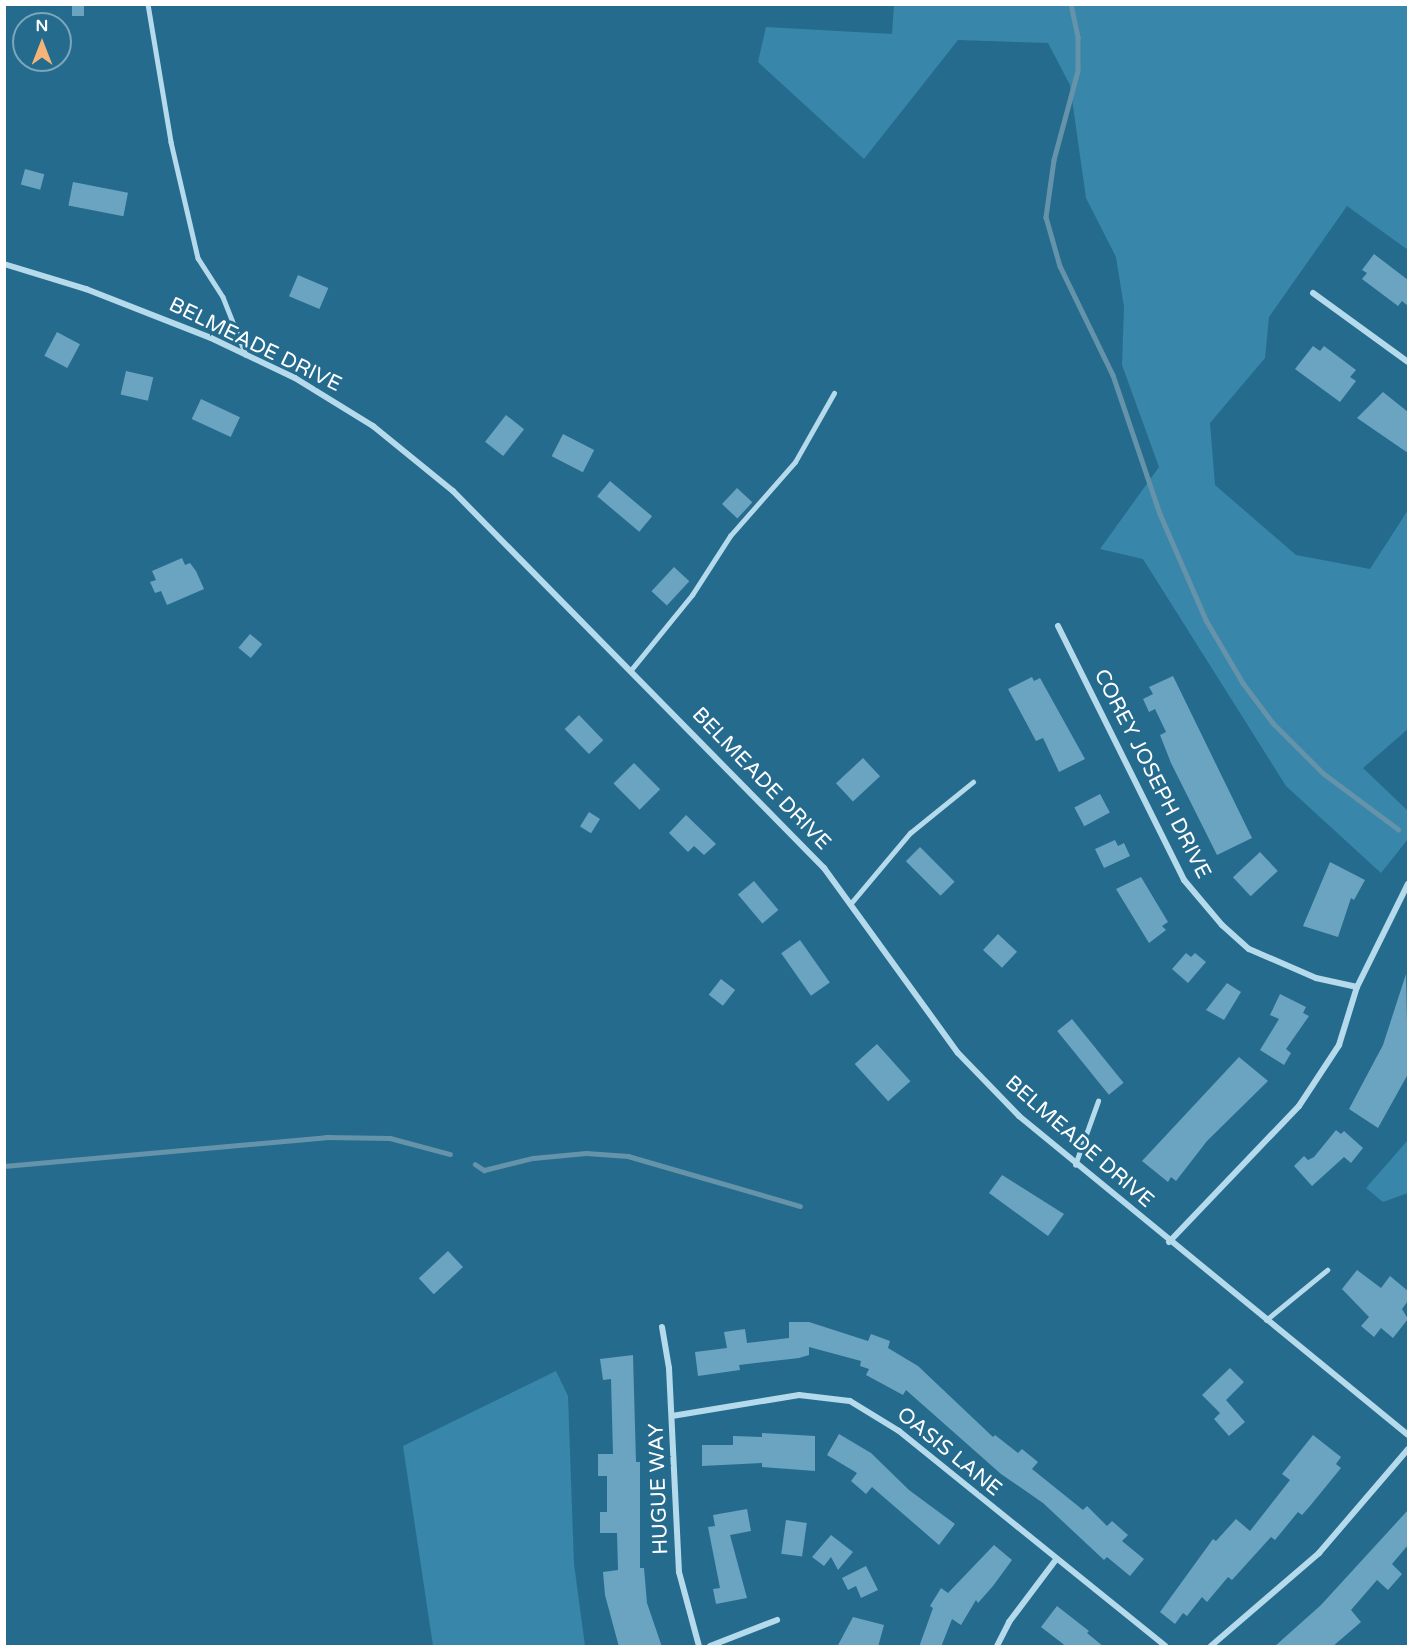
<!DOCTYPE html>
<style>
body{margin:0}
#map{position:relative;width:1413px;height:1651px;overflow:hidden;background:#256b8e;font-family:"Varela Round",sans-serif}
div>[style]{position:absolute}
.green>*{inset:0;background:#3986ab}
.stream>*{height:4.5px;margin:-2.25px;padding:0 2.25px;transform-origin:2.25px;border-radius:2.25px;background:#6593aa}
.building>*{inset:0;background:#6aa4c1;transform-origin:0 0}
.lane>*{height:4.5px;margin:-2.25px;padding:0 2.25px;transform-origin:2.25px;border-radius:2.25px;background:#b5daeb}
.street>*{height:6px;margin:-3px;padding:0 3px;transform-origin:3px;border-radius:3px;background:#b5daeb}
span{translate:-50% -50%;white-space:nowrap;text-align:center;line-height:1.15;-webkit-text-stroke:6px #256b8e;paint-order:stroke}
.street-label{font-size:21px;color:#fff}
.frame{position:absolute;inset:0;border:6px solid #fff;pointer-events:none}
.north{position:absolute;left:12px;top:12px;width:60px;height:60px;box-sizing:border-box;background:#256b8e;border:2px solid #7ca6bb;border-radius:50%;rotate:0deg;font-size:16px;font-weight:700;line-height:24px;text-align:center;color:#fff}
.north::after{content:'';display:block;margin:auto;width:21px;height:27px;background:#f5b579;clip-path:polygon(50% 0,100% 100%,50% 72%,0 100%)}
</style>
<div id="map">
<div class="green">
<div style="clip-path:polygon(894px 5px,1408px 5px,1408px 250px,1347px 206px,1269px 317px,1265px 358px,1210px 423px,1215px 485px,1296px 555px,1370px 569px,1408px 510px,1408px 729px,1363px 768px,1408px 811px,1408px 839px,1381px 873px,1286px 786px,1143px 559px,1100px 549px,1159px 467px,1122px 365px,1124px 307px,1116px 257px,1086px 198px,1070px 85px,1048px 43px,958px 40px,864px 159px,758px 62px,766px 27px,892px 34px)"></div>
<div style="clip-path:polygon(1408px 1140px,1408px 1193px,1383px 1202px,1366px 1188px)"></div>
<div style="clip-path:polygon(556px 1371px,568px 1396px,574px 1564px,585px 1646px,433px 1646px,403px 1446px)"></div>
</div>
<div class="stream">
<div style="left:1071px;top:4px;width:34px;rotate:78deg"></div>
<div style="left:1078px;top:37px;width:34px;rotate:90deg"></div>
<div style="left:1078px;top:71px;width:92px;rotate:105.1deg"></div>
<div style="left:1054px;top:160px;width:58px;rotate:98deg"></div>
<div style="left:1046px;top:217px;width:51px;rotate:74.1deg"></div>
<div style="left:1060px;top:266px;width:121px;rotate:64.1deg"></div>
<div style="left:1113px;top:375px;width:147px;rotate:71.3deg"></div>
<div style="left:1160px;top:514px;width:116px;rotate:66.5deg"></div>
<div style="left:1206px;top:620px;width:73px;rotate:59.6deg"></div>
<div style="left:1243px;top:683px;width:50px;rotate:53.1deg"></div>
<div style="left:1273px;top:723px;width:71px;rotate:45deg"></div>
<div style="left:1323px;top:773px;width:94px;rotate:36.7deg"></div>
<div style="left:475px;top:1164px;width:11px;rotate:34deg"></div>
<div style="left:484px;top:1170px;width:50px;rotate:-13.8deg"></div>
<div style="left:533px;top:1158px;width:53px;rotate:-5.4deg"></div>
<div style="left:586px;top:1153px;width:42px;rotate:4.1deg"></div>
<div style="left:628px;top:1156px;width:179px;rotate:16.2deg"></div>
<div style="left:4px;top:1166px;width:323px;rotate:-5.1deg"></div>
<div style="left:326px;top:1137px;width:64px;rotate:0.9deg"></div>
<div style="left:390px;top:1138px;width:62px;rotate:14.9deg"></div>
</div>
<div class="building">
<div style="left:72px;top:4px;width:12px;height:12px"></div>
<div style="left:25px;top:169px;width:20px;height:16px;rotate:15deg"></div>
<div style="left:73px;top:182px;width:56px;height:24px;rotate:11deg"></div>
<div style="clip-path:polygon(1374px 254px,1408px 280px,1408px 306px,1402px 301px,1398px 306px,1362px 279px,1367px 273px,1362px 270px)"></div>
<div style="left:298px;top:275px;width:33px;height:23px;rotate:23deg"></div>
<div style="left:57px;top:332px;width:26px;height:27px;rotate:28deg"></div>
<div style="clip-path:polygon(1313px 346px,1320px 351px,1324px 346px,1356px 370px,1350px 377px,1356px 381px,1340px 402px,1295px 369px)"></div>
<div style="left:126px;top:371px;width:28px;height:24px;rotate:13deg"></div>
<div style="clip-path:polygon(1383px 392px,1408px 412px,1408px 453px,1357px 418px)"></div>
<div style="left:201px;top:399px;width:43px;height:22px;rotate:25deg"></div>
<div style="left:506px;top:415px;width:23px;height:34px;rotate:38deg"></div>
<div style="left:563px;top:434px;width:35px;height:25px;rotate:27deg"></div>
<div style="left:610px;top:481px;width:55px;height:20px;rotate:40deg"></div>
<div style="left:737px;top:488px;width:21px;height:22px;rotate:43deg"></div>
<div style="clip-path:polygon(182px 558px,185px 565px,190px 563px,196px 571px,204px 589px,167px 605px,161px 591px,155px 593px,150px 582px,156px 580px,152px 571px)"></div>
<div style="left:674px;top:567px;width:21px;height:33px;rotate:43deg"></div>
<div style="left:250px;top:634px;width:16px;height:18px;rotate:40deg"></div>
<div style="clip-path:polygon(1173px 676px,1252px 838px,1217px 855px,1171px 763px,1160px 735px,1166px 732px,1155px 709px,1149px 712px,1143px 699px,1153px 694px,1149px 687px)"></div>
<div style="clip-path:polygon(1032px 677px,1034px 681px,1040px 678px,1085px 759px,1059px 772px,1043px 738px,1036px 741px,1008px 689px)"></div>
<div style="left:579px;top:715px;width:35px;height:20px;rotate:46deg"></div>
<div style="left:863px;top:758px;width:25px;height:37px;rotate:47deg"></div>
<div style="left:634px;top:763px;width:37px;height:29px;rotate:45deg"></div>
<div style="left:1100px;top:794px;width:21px;height:29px;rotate:62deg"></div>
<div style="left:589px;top:812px;width:13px;height:17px;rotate:32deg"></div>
<div style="clip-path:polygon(686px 815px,716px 844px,704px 855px,694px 846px,688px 852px,669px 833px)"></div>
<div style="clip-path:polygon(1115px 840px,1118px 846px,1124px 843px,1130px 856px,1104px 868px,1095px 849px)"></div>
<div style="left:920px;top:847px;width:49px;height:20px;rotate:45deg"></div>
<div style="left:1260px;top:852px;width:26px;height:37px;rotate:47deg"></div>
<div style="clip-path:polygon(1330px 862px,1365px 880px,1354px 900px,1351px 898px,1338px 937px,1303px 926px)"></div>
<div style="clip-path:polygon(1141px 877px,1168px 922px,1162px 926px,1166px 930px,1149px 943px,1116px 889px)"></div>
<div style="left:754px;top:881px;width:38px;height:21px;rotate:50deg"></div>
<div style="left:998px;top:934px;width:26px;height:22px;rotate:43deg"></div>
<div style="left:800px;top:940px;width:52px;height:23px;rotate:55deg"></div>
<div style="clip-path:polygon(1186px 953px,1191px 957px,1195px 953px,1206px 962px,1188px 983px,1172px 969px)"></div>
<div style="clip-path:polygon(1406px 974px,1408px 1074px,1378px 1128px,1349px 1109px,1383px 1045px)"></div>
<div style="left:721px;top:979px;width:18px;height:20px;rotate:38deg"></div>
<div style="clip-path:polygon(1227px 983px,1241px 992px,1224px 1020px,1206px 1010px)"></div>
<div style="clip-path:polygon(1280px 994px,1306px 1007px,1303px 1013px,1309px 1016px,1286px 1049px,1291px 1053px,1284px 1065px,1260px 1050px,1279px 1019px,1270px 1015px)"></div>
<div style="left:1072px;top:1019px;width:82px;height:19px;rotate:51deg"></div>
<div style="left:877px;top:1044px;width:50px;height:30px;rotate:48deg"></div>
<div style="clip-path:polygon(1239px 1057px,1268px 1081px,1207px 1141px,1176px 1181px,1171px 1177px,1168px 1182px,1142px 1161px)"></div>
<div style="clip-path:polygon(1336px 1130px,1341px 1134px,1344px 1131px,1363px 1148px,1351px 1163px,1344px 1157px,1312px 1186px,1294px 1166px,1304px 1156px,1308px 1160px,1314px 1157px)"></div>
<div style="clip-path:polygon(1002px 1175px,1064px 1214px,1048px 1236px,989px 1193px)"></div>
<div style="left:448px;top:1251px;width:22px;height:40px;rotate:47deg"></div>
<div style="clip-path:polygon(1357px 1270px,1381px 1288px,1390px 1276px,1408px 1291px,1408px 1301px,1402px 1309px,1408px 1319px,1393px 1338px,1381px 1328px,1374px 1337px,1361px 1326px,1369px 1317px,1342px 1289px)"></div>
<div style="clip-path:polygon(789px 1322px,809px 1322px,868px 1341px,871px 1334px,890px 1341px,888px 1348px,918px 1366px,993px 1437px,995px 1435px,1018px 1453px,1022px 1449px,1038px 1462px,1032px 1469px,1083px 1510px,1087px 1506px,1107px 1526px,1112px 1521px,1128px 1535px,1122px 1541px,1144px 1559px,1130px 1576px,1107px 1557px,1104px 1560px,1043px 1503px,1001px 1474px,906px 1390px,903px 1395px,866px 1375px,869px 1369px,860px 1366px,861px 1361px,809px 1347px,809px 1355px,799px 1358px,739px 1365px,740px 1370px,698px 1376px,695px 1352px,727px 1348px,724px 1332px,745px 1329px,747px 1343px,789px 1338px)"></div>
<div style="clip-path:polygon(633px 1355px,636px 1462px,640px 1462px,640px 1568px,644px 1568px,647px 1603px,662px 1647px,619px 1647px,605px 1595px,603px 1572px,618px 1570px,617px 1533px,600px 1533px,600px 1512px,607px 1512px,607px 1476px,598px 1476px,598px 1454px,613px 1454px,611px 1379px,603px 1380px,600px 1359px)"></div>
<div style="clip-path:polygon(1230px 1368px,1244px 1382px,1226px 1400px,1245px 1422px,1229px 1436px,1214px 1419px,1220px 1413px,1202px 1395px)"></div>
<div style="clip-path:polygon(762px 1433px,815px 1436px,815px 1471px,762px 1467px,762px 1463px,702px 1466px,702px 1445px,733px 1445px,733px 1436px,762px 1437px)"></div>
<div style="clip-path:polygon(839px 1434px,871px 1453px,909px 1490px,955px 1524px,939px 1545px,872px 1487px,866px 1494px,851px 1481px,857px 1473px,827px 1455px)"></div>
<div style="clip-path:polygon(1313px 1435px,1341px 1457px,1336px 1464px,1341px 1468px,1310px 1506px,1302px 1515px,1298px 1512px,1275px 1540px,1271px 1537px,1232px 1580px,1228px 1577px,1207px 1602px,1202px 1597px,1187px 1616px,1183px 1613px,1175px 1624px,1160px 1612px,1213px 1539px,1216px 1541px,1236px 1519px,1250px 1531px,1290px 1480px,1282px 1474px)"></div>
<div style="clip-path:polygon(747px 1509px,751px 1531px,730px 1535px,747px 1598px,716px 1604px,713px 1589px,720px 1588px,708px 1527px,715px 1526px,713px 1515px)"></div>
<div style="clip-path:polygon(1408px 1510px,1408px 1545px,1392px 1564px,1402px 1574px,1388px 1590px,1377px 1580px,1351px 1610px,1361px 1622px,1332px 1647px,1274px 1647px,1321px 1605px)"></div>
<div style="left:786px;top:1520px;width:21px;height:34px;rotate:8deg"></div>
<div style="clip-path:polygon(831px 1535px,853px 1552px,838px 1570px,831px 1557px,824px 1566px,812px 1557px)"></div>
<div style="clip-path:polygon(994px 1545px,1012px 1560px,993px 1586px,978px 1603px,976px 1600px,961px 1625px,952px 1619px,941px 1647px,919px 1647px,933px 1608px,930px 1606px,941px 1588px,948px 1593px)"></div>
<div style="clip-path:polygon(866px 1566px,878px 1590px,861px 1598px,856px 1586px,848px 1590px,842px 1578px)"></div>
<div style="clip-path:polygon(1057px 1606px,1089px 1631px,1087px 1633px,1104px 1647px,1067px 1647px,1041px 1627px)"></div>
<div style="clip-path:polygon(853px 1617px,884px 1625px,878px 1647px,837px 1647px)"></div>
</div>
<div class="lane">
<div style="left:148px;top:4px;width:140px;rotate:80.5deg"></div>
<div style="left:171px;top:142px;width:119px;rotate:76.9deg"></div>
<div style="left:198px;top:258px;width:46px;rotate:57.3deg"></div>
<div style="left:223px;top:297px;width:62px;rotate:68.4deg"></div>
<div style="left:631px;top:670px;width:97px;rotate:-50.9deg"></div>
<div style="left:692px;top:595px;width:70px;rotate:-57.2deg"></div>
<div style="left:730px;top:536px;width:98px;rotate:-48.7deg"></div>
<div style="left:795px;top:462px;width:79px;rotate:-60.5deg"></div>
<div style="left:852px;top:902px;width:90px;rotate:-50deg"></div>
<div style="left:910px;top:833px;width:81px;rotate:-39deg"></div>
<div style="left:1075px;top:1165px;width:68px;rotate:-70.2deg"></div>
<div style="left:1266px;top:1320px;width:79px;rotate:-39.3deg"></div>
</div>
<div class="street">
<div style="left:4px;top:264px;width:86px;rotate:17deg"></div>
<div style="left:86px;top:289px;width:134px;rotate:21.4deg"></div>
<div style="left:211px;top:338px;width:93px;rotate:25.5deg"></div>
<div style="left:295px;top:378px;width:92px;rotate:31.6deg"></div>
<div style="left:373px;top:426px;width:103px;rotate:39.1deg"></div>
<div style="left:453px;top:491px;width:529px;rotate:45.46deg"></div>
<div style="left:824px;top:868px;width:228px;rotate:54.1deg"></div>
<div style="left:958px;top:1053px;width:88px;rotate:45.9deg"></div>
<div style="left:1019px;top:1116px;width:503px;rotate:39.35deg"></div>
<div style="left:1313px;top:293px;width:117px;rotate:36deg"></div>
<div style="left:1058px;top:626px;width:284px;rotate:63.6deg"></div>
<div style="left:1184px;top:880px;width:59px;rotate:49.8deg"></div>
<div style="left:1222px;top:925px;width:36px;rotate:42deg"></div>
<div style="left:1249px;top:949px;width:73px;rotate:23.4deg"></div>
<div style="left:1316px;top:978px;width:42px;rotate:12.4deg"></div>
<div style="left:1169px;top:1242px;width:188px;rotate:-46.3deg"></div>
<div style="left:1299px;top:1106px;width:73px;rotate:-56.7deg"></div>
<div style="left:1339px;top:1045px;width:61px;rotate:-72.8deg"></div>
<div style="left:1357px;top:987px;width:115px;rotate:-63.7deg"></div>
<div style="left:662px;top:1327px;width:42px;rotate:80.3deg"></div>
<div style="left:669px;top:1368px;width:204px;rotate:87.2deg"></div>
<div style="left:679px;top:1572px;width:77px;rotate:74.9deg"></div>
<div style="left:672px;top:1416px;width:129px;rotate:-9.4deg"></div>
<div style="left:799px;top:1395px;width:51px;rotate:6.7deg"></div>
<div style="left:850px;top:1401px;width:57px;rotate:31.5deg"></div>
<div style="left:899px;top:1431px;width:342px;rotate:38.9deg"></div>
<div style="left:710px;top:1646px;width:72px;rotate:-21.2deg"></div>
<div style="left:997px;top:1646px;width:27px;rotate:-63deg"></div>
<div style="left:1009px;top:1622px;width:76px;rotate:-53deg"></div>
<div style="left:1211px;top:1646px;width:143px;rotate:-40.7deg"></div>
<div style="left:1319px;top:1553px;width:137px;rotate:-49.4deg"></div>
</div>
<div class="street-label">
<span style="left:255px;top:345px;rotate:26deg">BELMEADE DRIVE</span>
<span style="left:1152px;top:774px;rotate:63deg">COREY JOSEPH DRIVE</span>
<span style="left:761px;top:779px;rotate:46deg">BELMEADE DRIVE</span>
<span style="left:1079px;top:1142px;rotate:41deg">BELMEADE DRIVE</span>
<span style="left:949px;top:1452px;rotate:39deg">OASIS LANE</span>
<span style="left:659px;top:1489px;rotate:-92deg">HUGUE WAY</span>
</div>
<div class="frame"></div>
<div class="north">N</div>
</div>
